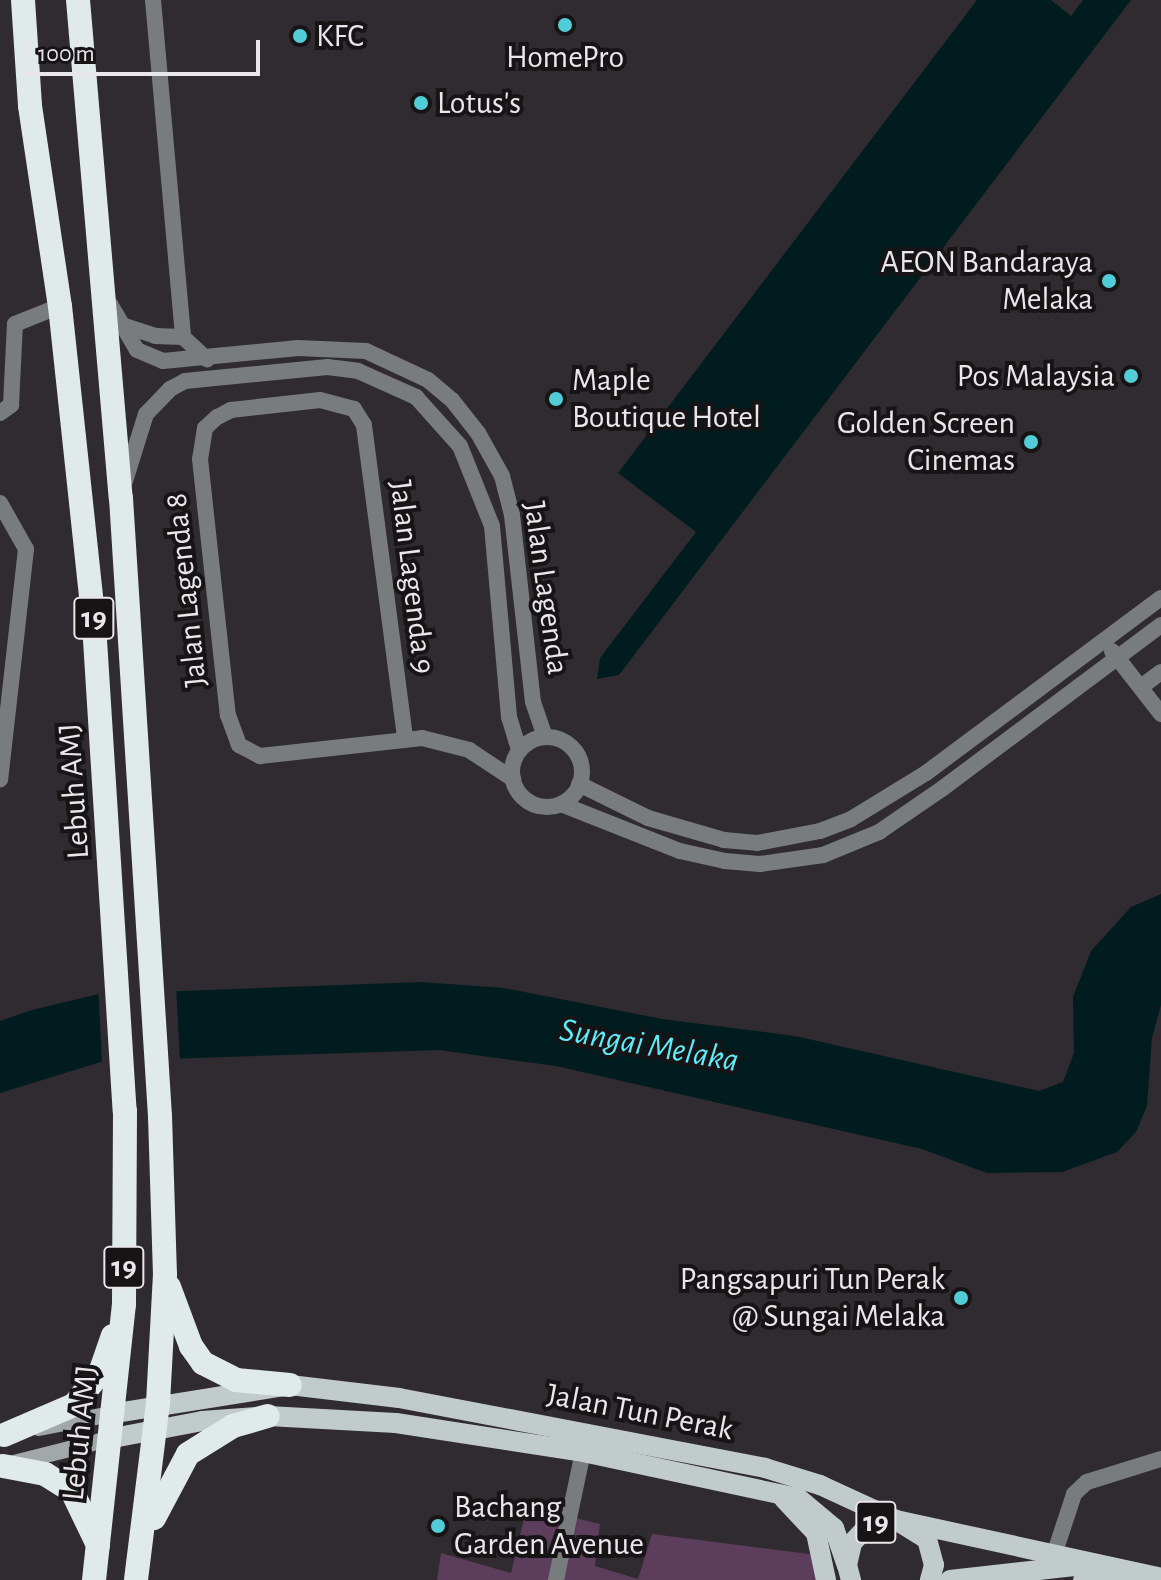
<!DOCTYPE html>
<style>
body{margin:0}
#map{position:relative;width:1161px;height:1580px;overflow:hidden;background:#302b30;font-family:"Alegreya Sans",sans-serif}
div>[style]{position:absolute}
.green>*{inset:0;background:#5c3d5b}
.water>*{inset:0;background:#001c1f}
.pier>*{inset:0;background:#302b30;transform-origin:0 0}
.street>*{height:16px;margin:-8px;padding:0 8px;transform-origin:8px;border-radius:8px;background:#787c7c}
.street>.ring{margin:-8px;padding:0;box-sizing:content-box;background:none;border:16px solid #787c7c;border-radius:50%}
.secondary>*{height:16px;margin:-8px;padding:0 8px;transform-origin:8px;border-radius:8px;background:#a2a8a9}
.primary>*{height:20px;margin:-10px;padding:0 10px;transform-origin:10px;border-radius:10px;background:#c2cbcc}
.highway>*{height:24px;margin:-12px;padding:0 12px;transform-origin:12px;border-radius:12px;background:#e0eaeb}
.dots>*{width:22px;height:22px;translate:-50% -50%;box-sizing:border-box;border:4px solid #171416;border-radius:50%}
span{translate:-50% -50%;white-space:nowrap;text-align:center;line-height:1.15;-webkit-text-stroke:8px #171416;paint-order:stroke}
.shield-label span{padding:2px 6px;background:#171416;border:2px solid;border-radius:6px;-webkit-text-stroke-width:0}
.shield-label{font-size:30px;color:#eae7ea;font-weight:700}
.poi-label{font-size:32px;color:#eae7ea}
.left{translate:0 -50%;text-align:left}
.right{translate:-100% -50%;text-align:right}
.street-label{font-size:32px;color:#eae7ea}
.water-label{font-size:34px;color:#5cedf9;font-style:italic}
.scale{position:absolute;left:24px;top:40px;width:236px;height:36px;box-sizing:border-box;border:4px solid #eae7ea;border-top:0;padding-left:10px;font-size:24px;line-height:28px;white-space:nowrap;color:#eae7ea;-webkit-text-stroke:6px #171416;paint-order:stroke}
</style>
<div id="map">
<div class="green">
<div style="clip-path:polygon(527px 1506px,600px 1524px,595px 1566px,638px 1579px,652px 1534px,825px 1556px,824px 1580px,437px 1580px,441px 1553px,511px 1573px)"></div>
</div>
<div class="water">
<div style="clip-path:polygon(977px 0,1051px 0,1071px 16px,1083px 0,1131px 0,619px 675px,597px 679px,600px 658px,696px 532px,618px 473px)"></div>
<div style="clip-path:polygon(1161px 894px,1161px 1005px,1152px 1038px,1147px 1106px,1136px 1132px,1117px 1152px,1062px 1172px,987px 1173px,922px 1149px,556px 1066px,439px 1050px,104px 1061px,0 1093px,0 1021px,32px 1010px,99px 994px,421px 982px,504px 988px,662px 1019px,795px 1036px,1039px 1091px,1063px 1082px,1074px 1053px,1073px 997px,1091px 951px,1131px 907px)"></div>
</div>
<div class="pier">
<div style="left:176px;top:984px;width:79px;height:78px;rotate:87deg"></div>
</div>
<div class="street">
<div style="left:153px;top:0;width:338px;rotate:84.9deg"></div>
<div style="left:183px;top:337px;width:33px;rotate:43deg"></div>
<div style="left:110px;top:304px;width:53px;rotate:59.6deg"></div>
<div style="left:137px;top:350px;width:28px;rotate:23deg"></div>
<div style="left:163px;top:361px;width:136px;rotate:-5.5deg"></div>
<div style="left:298px;top:348px;width:68px;rotate:2.5deg"></div>
<div style="left:366px;top:351px;width:68px;rotate:25.1deg"></div>
<div style="left:428px;top:380px;width:31px;rotate:40deg"></div>
<div style="left:452px;top:400px;width:42px;rotate:51.8deg"></div>
<div style="left:478px;top:433px;width:49px;rotate:60.8deg"></div>
<div style="left:502px;top:476px;width:40px;rotate:75.6deg"></div>
<div style="left:512px;top:515px;width:188px;rotate:83.6deg"></div>
<div style="left:533px;top:702px;width:37px;rotate:71deg"></div>
<div style="left:119px;top:324px;width:38px;rotate:18deg"></div>
<div style="left:155px;top:336px;width:28px;rotate:2deg"></div>
<div style="left:0;top:413px;width:14px;rotate:-36deg"></div>
<div style="left:11px;top:405px;width:81px;rotate:-87.2deg"></div>
<div style="left:15px;top:324px;width:48px;rotate:-21.8deg"></div>
<div style="left:125px;top:481px;width:70px;rotate:-72.6deg"></div>
<div style="left:146px;top:414px;width:35px;rotate:-46deg"></div>
<div style="left:170px;top:389px;width:17px;rotate:-28deg"></div>
<div style="left:185px;top:381px;width:143px;rotate:-5.6deg"></div>
<div style="left:327px;top:367px;width:31px;rotate:7deg"></div>
<div style="left:358px;top:371px;width:64px;rotate:24.1deg"></div>
<div style="left:416px;top:397px;width:66px;rotate:48.1deg"></div>
<div style="left:460px;top:446px;width:86px;rotate:68.2deg"></div>
<div style="left:492px;top:526px;width:192px;rotate:84.9deg"></div>
<div style="left:509px;top:717px;width:34px;rotate:73deg"></div>
<div style="left:0;top:503px;width:53px;rotate:60.5deg"></div>
<div style="left:26px;top:549px;width:232px;rotate:96.4deg"></div>
<div style="left:1112px;top:651px;width:80px;rotate:52.1deg"></div>
<div style="left:1141px;top:687px;width:25px;rotate:-37deg"></div>
<div style="left:405px;top:737px;width:315px;rotate:-97.5deg"></div>
<div style="left:364px;top:425px;width:19px;rotate:-122deg"></div>
<div style="left:354px;top:409px;width:35px;rotate:-165deg"></div>
<div style="left:320px;top:400px;width:90px;rotate:173.6deg"></div>
<div style="left:231px;top:410px;width:16px;rotate:153deg"></div>
<div style="left:217px;top:417px;width:16px;rotate:137deg"></div>
<div style="left:205px;top:428px;width:31px;rotate:99deg"></div>
<div style="left:200px;top:459px;width:258px;rotate:83.8deg"></div>
<div style="left:228px;top:715px;width:32px;rotate:70deg"></div>
<div style="left:239px;top:745px;width:24px;rotate:28deg"></div>
<div style="left:260px;top:756px;width:163px;rotate:-6.3deg"></div>
<div style="left:422px;top:738px;width:49px;rotate:14.3deg"></div>
<div style="left:469px;top:750px;width:53px;rotate:33.4deg"></div>
<div class="ring" style="left:512px;top:737px;width:54px;height:54px"></div>
<div style="left:579px;top:784px;width:77px;rotate:26.2deg"></div>
<div style="left:648px;top:818px;width:79px;rotate:16.1deg"></div>
<div style="left:724px;top:840px;width:33px;rotate:5deg"></div>
<div style="left:757px;top:843px;width:64px;rotate:-10.8deg"></div>
<div style="left:820px;top:831px;width:33px;rotate:-21deg"></div>
<div style="left:851px;top:819px;width:88px;rotate:-31.5deg"></div>
<div style="left:926px;top:773px;width:293px;rotate:-36.7deg"></div>
<div style="left:561px;top:804px;width:128px;rotate:21.6deg"></div>
<div style="left:680px;top:851px;width:46px;rotate:12.5deg"></div>
<div style="left:725px;top:861px;width:35px;rotate:5deg"></div>
<div style="left:760px;top:864px;width:64px;rotate:-8.1deg"></div>
<div style="left:823px;top:855px;width:61px;rotate:-22.3deg"></div>
<div style="left:879px;top:832px;width:78px;rotate:-34.5deg"></div>
<div style="left:943px;top:788px;width:272px;rotate:-36.8deg"></div>
<div style="left:1054px;top:1555px;width:64px;rotate:-71.8deg"></div>
<div style="left:1074px;top:1494px;width:18px;rotate:-43deg"></div>
<div style="left:1087px;top:1482px;width:77px;rotate:-17.3deg"></div>
<div style="left:556px;top:1580px;width:131px;rotate:-78.1deg"></div>
</div>
<div class="secondary">
<div style="left:39px;top:1428px;width:78px;rotate:-11deg"></div>
<div style="left:10px;top:1464px;width:106px;rotate:-14.2deg"></div>
</div>
<div class="primary">
<div style="left:116px;top:1413px;width:176px;rotate:-9.1deg"></div>
<div style="left:290px;top:1385px;width:110px;rotate:6.8deg"></div>
<div style="left:399px;top:1398px;width:373px;rotate:10.8deg"></div>
<div style="left:765px;top:1468px;width:58px;rotate:17.2deg"></div>
<div style="left:820px;top:1485px;width:84px;rotate:24.7deg"></div>
<div style="left:896px;top:1520px;width:271px;rotate:12.3deg"></div>
<div style="left:113px;top:1438px;width:91px;rotate:-10.8deg"></div>
<div style="left:202px;top:1421px;width:66px;rotate:-4.3deg"></div>
<div style="left:268px;top:1416px;width:128px;rotate:3.1deg"></div>
<div style="left:396px;top:1423px;width:189px;rotate:8.8deg"></div>
<div style="left:583px;top:1452px;width:220px;rotate:12.1deg"></div>
<div style="left:798px;top:1498px;width:47px;rotate:39.8deg"></div>
<div style="left:834px;top:1528px;width:39px;rotate:71deg"></div>
<div style="left:784px;top:1499px;width:47px;rotate:46.7deg"></div>
<div style="left:816px;top:1533px;width:48px;rotate:78deg"></div>
<div style="left:851px;top:1580px;width:16px;rotate:-105deg"></div>
<div style="left:847px;top:1565px;width:23px;rotate:-77deg"></div>
<div style="left:852px;top:1543px;width:25px;rotate:-47deg"></div>
<div style="left:869px;top:1525px;width:27px;rotate:-10deg"></div>
<div style="left:896px;top:1520px;width:36px;rotate:32deg"></div>
<div style="left:927px;top:1539px;width:27px;rotate:75deg"></div>
<div style="left:934px;top:1565px;width:16px;rotate:105deg"></div>
<div style="left:950px;top:1580px;width:125px;rotate:-6.4deg"></div>
<div style="left:1083px;top:1580px;width:40px;rotate:-2.9deg"></div>
</div>
<div class="highway">
<div style="left:23px;top:0;width:106px;rotate:86.2deg"></div>
<div style="left:30px;top:106px;width:202px;rotate:81.5deg"></div>
<div style="left:60px;top:306px;width:320px;rotate:83.9deg"></div>
<div style="left:94px;top:624px;width:488px;rotate:86.4deg"></div>
<div style="left:125px;top:1111px;width:193px;rotate:90.3deg"></div>
<div style="left:124px;top:1304px;width:278px;rotate:96.2deg"></div>
<div style="left:78px;top:0;width:500px;rotate:85.1deg"></div>
<div style="left:121px;top:498px;width:619px;rotate:86.39deg"></div>
<div style="left:160px;top:1116px;width:158px;rotate:88.2deg"></div>
<div style="left:165px;top:1274px;width:129px;rotate:93.1deg"></div>
<div style="left:158px;top:1403px;width:178px;rotate:97.1deg"></div>
<div style="left:169px;top:1287px;width:63px;rotate:69.6deg"></div>
<div style="left:191px;top:1346px;width:21px;rotate:55deg"></div>
<div style="left:203px;top:1363px;width:37px;rotate:27deg"></div>
<div style="left:236px;top:1380px;width:54px;rotate:5.3deg"></div>
<div style="left:4px;top:1435px;width:76px;rotate:-23.2deg"></div>
<div style="left:74px;top:1405px;width:41px;rotate:-50.9deg"></div>
<div style="left:100px;top:1373px;width:39px;rotate:-71deg"></div>
<div style="left:3px;top:1466px;width:43px;rotate:10.8deg"></div>
<div style="left:45px;top:1474px;width:32px;rotate:32deg"></div>
<div style="left:72px;top:1491px;width:60px;rotate:64.3deg"></div>
<div style="left:154px;top:1518px;width:72px;rotate:-62deg"></div>
<div style="left:188px;top:1454px;width:53px;rotate:-31.9deg"></div>
<div style="left:233px;top:1426px;width:36px;rotate:-16deg"></div>
</div>
<div class="dots">
<div style="left:565px;top:25px;background:#52ccd6"></div>
<div style="left:300px;top:36px;background:#52ccd6"></div>
<div style="left:421px;top:103px;background:#52ccd6"></div>
<div style="left:1109px;top:281px;background:#52ccd6"></div>
<div style="left:1131px;top:376px;background:#52ccd6"></div>
<div style="left:556px;top:399px;background:#52ccd6"></div>
<div style="left:1031px;top:442px;background:#52ccd6"></div>
<div style="left:961px;top:1298px;background:#52ccd6"></div>
<div style="left:438px;top:1526px;background:#52ccd6"></div>
</div>
<div class="shield-label">
<span style="left:94px;top:618px">19</span>
<span style="left:124px;top:1267px">19</span>
<span style="left:876px;top:1522px">19</span>
</div>
<div class="poi-label">
<span class="left" style="left:316px;top:36px">KFC</span>
<span style="left:565px;top:57px">HomePro</span>
<span class="left" style="left:437px;top:103px">Lotus's</span>
<span class="right" style="left:1093px;top:281px">AEON Bandaraya<br>Melaka</span>
<span class="right" style="left:1115px;top:376px">Pos Malaysia</span>
<span class="left" style="left:572px;top:399px">Maple<br>Boutique Hotel</span>
<span class="right" style="left:1015px;top:442px">Golden Screen<br>Cinemas</span>
<span class="right" style="left:945px;top:1298px">Pangsapuri Tun Perak<br>@ Sungai Melaka</span>
<span class="left" style="left:454px;top:1526px">Bachang<br>Garden Avenue</span>
</div>
<div class="street-label">
<span style="left:412px;top:577px;rotate:83deg">Jalan Lagenda 9</span>
<span style="left:546px;top:588px;rotate:82deg">Jalan Lagenda</span>
<span style="left:186px;top:590px;rotate:-96deg">Jalan Lagenda 8</span>
<span style="left:74px;top:791px;rotate:-94deg">Lebuh AMJ</span>
<span style="left:640px;top:1412px;rotate:11deg">Jalan Tun Perak</span>
<span style="left:80px;top:1433px;rotate:-84deg">Lebuh AMJ</span>
</div>
<div class="water-label">
<span style="left:649px;top:1046px;rotate:10deg">Sungai Melaka</span>
</div>
<div class="scale">100 m</div>
</div>
